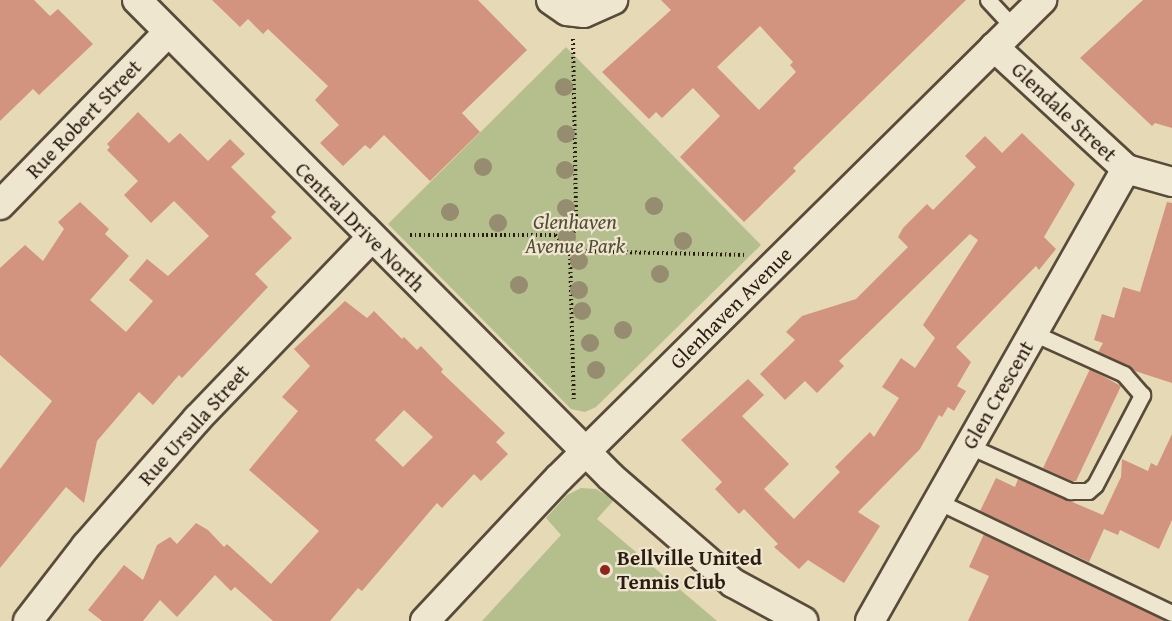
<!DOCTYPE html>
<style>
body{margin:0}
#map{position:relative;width:1172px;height:621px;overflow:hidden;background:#e6d9b6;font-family:"Gentium Book Plus",serif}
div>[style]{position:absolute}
.green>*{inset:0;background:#b5bf8e}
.building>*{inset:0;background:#d2947f}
.path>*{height:4px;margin-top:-2px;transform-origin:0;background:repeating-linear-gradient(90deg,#2a1c10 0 1.5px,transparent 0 4.5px)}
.roads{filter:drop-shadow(2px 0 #594b3a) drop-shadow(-2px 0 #594b3a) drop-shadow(0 2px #594b3a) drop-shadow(0 -2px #594b3a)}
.service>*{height:15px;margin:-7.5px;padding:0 7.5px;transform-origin:7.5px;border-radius:7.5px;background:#efe6d0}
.minor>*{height:28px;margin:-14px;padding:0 14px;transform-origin:14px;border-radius:14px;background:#efe6d0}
.trees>*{width:18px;height:18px;margin:-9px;border-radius:50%;background:#968c70}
.dots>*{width:16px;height:16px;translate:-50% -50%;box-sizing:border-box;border:3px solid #efe6d0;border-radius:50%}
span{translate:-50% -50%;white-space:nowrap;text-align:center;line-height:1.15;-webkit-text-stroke:4.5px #efe6d0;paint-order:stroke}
.street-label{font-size:21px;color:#2a1c10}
.park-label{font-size:21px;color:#544d36;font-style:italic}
.poi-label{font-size:21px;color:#2a1c10;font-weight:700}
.left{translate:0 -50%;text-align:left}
</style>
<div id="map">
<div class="green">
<div style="clip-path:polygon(566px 47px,761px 245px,596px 407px,585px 412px,571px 409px,388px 224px)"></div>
<div style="clip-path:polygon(581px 488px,596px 489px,614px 500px,597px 519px,717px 621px,482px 621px,561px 535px,546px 518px,567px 495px)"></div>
</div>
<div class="building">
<div style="clip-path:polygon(0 0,34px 0,50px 16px,58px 9px,93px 44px,39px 95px,33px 89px,0 121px)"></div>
<div style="clip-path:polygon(212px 0,478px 0,527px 50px,462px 113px,480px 132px,430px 181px,384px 135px,370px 149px,365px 145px,343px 166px,320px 143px,339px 125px,315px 100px,328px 86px,268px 29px,263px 34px,248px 19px,240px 27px)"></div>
<div style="clip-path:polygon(evenodd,661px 0,966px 0,793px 168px,796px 171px,744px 222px,680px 157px,720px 116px,693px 88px,662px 118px,656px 112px,649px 119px,602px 72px,671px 10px,661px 0,760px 26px,793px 62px,790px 65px,796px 72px,759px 110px,717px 67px,760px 26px)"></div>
<div style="clip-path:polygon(1143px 0,1172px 0,1172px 128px,1155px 123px,1152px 126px,1080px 58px)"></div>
<div style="clip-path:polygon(138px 112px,169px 143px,180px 133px,208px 161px,230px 139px,245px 154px,231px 167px,276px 212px,271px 217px,292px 238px,255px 274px,268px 287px,182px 378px,179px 375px,153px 405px,139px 392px,97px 441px,84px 503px,66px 487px,0 568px,0 469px,52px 401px,0 355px,0 268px,25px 245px,43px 261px,64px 229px,58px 222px,80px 202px,109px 229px,105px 234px,129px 256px,90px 300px,126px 332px,153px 301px,129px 280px,147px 259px,168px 276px,209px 236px,174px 201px,151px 223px,124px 195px,138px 181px,107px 150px,110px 147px,107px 144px)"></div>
<div style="clip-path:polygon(1022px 133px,1075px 184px,1044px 237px,1056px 249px,1039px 270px,1036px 266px,956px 347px,971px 362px,957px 386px,966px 391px,954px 411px,948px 407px,942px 417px,939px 415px,920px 449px,858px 512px,880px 526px,844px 583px,808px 560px,799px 569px,774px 547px,778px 544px,744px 509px,739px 514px,715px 489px,722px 482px,681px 440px,748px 379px,764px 395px,742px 416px,789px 464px,764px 489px,794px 519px,840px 472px,835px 467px,870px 432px,874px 437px,899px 398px,882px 387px,901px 358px,915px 368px,935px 338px,923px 325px,978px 240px,970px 234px,839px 361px,844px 366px,817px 393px,805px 381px,785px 400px,760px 374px,795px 340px,786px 332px,802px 316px,856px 299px,908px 247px,898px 237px,903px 228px,927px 204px,933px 210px,976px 167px,965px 156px,985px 136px,1002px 153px)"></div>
<div style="clip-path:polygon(1167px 202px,1172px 203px,1172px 383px,1135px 371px,1098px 352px,1103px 343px,1094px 340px,1102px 314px,1114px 318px,1123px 287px,1140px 292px)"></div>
<div style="clip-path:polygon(evenodd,345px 301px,367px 318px,374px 311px,402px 339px,404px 337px,417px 350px,421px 346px,443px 369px,441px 372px,505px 433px,496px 442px,508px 454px,481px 481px,474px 474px,442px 508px,437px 503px,362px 591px,358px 588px,330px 621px,273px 621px,235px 587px,231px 591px,215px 575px,177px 617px,160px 600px,143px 621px,102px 621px,88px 610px,124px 565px,143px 580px,157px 545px,170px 537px,177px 544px,196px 523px,208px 530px,224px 547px,227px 544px,271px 584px,319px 531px,249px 470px,298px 411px,282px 397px,310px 366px,294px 349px,345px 301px,404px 410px,433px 437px,403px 467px,375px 440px,404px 410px)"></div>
<div style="clip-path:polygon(1090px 369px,1121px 386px,1076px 481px,1072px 481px,1043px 468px)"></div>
<div style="clip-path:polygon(1172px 434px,1172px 520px,1159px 549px,1120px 530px,1118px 535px,1104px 529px,1089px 562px,980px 511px,996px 478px,1015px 487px,1018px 479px,1103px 515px,1121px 477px,1122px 459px,1148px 471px,1151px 463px,1157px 466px)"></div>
<div style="clip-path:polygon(984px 534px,1166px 621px,968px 621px,989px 576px,969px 567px)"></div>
</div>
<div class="path">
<div style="left:573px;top:39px;width:179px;rotate:89deg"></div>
<div style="left:576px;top:218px;width:36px;rotate:99deg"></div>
<div style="left:570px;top:254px;width:148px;rotate:88.5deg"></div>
<div style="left:410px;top:235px;width:145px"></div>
<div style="left:555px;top:235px;width:23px;rotate:43deg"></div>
<div style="left:572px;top:251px;width:175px;rotate:1.3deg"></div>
</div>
<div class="roads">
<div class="service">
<div style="left:988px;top:0;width:38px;rotate:47deg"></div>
<div style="left:969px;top:446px;width:111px;rotate:24deg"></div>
<div style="left:1070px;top:491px;width:18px"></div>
<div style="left:1088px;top:491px;width:9px;rotate:-41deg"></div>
<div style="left:1095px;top:485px;width:102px;rotate:-62.4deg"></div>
<div style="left:1142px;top:395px;width:28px;rotate:-131deg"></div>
<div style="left:1124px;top:374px;width:100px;rotate:-155.7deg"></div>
<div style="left:937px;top:501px;width:260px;rotate:25.5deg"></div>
</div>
<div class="minor">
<div style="left:137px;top:0;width:672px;rotate:45.18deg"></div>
<div style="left:611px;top:477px;width:162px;rotate:41deg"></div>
<div style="left:733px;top:583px;width:80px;rotate:28.5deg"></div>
<div style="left:551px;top:0;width:19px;rotate:35deg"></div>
<div style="left:567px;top:11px;width:17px;rotate:7deg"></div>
<div style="left:584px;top:13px;width:32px;rotate:-24deg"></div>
<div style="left:994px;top:47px;width:180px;rotate:42.7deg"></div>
<div style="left:1126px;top:169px;width:48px;rotate:15.8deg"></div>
<div style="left:0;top:205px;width:241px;rotate:-45.8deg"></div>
<div style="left:28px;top:621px;width:95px;rotate:-52.3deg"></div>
<div style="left:86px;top:546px;width:169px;rotate:-48.8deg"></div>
<div style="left:197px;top:419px;width:251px;rotate:-46.1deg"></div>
<div style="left:425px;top:621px;width:196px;rotate:-46.9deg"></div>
<div style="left:559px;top:478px;width:680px;rotate:-44.7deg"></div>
<div style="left:870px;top:621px;width:519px;rotate:-60.47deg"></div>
</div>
</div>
<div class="trees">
<div style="left:564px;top:87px"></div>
<div style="left:566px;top:134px"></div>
<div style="left:483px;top:167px"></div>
<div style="left:565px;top:170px"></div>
<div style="left:654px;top:206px"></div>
<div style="left:566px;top:208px"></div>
<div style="left:450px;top:212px"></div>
<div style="left:498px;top:223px"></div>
<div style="left:567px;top:237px"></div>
<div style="left:683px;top:241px"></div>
<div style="left:579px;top:261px"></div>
<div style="left:660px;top:274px"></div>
<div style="left:519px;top:285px"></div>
<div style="left:579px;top:290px"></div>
<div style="left:582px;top:311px"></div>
<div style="left:623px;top:330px"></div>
<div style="left:590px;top:343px"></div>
<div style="left:596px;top:370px"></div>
</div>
<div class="dots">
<div style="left:605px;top:570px;background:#8f2418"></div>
</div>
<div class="street-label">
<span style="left:1064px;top:112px;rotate:43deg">Glendale Street</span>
<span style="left:84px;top:119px;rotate:-46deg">Rue Robert Street</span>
<span style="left:360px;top:227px;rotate:45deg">Central Drive North</span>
<span style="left:731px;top:308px;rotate:-45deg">Glenhaven Avenue</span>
<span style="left:998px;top:395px;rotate:-60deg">Glen Crescent</span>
<span style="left:194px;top:425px;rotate:-48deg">Rue Ursula Street</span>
</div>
<div class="park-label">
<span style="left:575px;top:234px">Glenhaven<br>Avenue Park</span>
</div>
<div class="poi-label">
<span class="left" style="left:617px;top:570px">Bellville United<br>Tennis Club</span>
</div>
</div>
